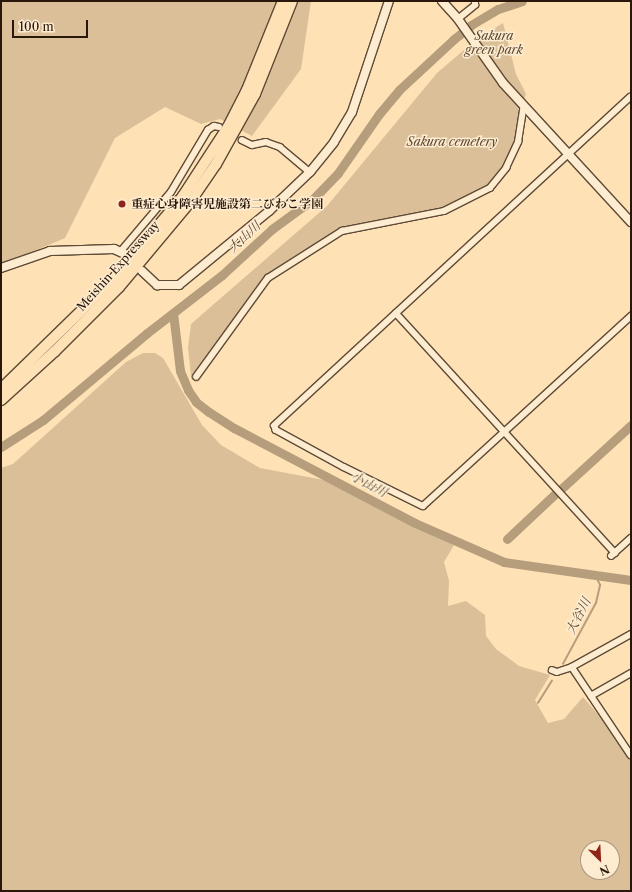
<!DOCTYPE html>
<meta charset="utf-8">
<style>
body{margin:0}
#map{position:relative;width:632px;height:892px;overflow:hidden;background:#fee2b6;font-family:"Libre Caslon Text","Noto Serif JP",serif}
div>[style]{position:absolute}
.green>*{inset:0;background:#dabf99}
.stream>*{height:1.5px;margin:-0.75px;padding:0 0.75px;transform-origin:0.75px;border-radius:0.75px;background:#b69d7c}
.river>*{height:9px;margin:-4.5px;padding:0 4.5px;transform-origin:4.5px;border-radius:4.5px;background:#b69d7c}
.roads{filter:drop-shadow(1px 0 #5e4a36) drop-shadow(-1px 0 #5e4a36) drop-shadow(0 1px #5e4a36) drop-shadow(0 -1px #5e4a36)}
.street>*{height:5.5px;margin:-2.75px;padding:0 2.75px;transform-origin:2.75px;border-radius:2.75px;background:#feecd0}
.secondary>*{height:8px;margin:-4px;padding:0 4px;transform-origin:4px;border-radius:4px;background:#feecd0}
.highway>*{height:10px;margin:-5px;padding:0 5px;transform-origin:5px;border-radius:5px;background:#fee2b6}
.dots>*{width:11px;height:11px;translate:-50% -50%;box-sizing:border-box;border:2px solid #feecd0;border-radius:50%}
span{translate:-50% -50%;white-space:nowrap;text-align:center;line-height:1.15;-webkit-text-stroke:3px #feecd0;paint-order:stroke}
.park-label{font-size:12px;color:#5e4936;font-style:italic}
.poi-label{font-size:12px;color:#29170b;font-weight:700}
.left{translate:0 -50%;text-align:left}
.street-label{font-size:12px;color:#29170b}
.water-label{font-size:13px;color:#614d38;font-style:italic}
.frame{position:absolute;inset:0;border:2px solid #29170b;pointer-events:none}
.north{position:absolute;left:580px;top:840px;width:40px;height:40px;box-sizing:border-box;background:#feecd0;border:1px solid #a99781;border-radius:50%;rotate:156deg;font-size:11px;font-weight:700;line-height:16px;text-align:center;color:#29170b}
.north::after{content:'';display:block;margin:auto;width:14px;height:18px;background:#8f2418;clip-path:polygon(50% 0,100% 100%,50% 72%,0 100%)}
.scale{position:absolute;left:12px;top:20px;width:76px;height:18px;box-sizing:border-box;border:2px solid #29170b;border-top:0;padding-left:5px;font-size:12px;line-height:14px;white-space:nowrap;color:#29170b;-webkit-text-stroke:3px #feecd0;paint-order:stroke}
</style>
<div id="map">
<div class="green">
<div style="clip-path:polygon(1px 1px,311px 1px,301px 69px,252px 136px,220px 119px,201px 124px,165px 107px,115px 138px,65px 238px,1px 265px)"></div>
<div style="clip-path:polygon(503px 23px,516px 74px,526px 94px,524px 100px,505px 81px,477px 42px,477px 39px)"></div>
<div style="clip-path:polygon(471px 44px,520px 107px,516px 141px,498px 175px,479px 193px,443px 208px,340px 230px,266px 277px,191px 376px,188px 348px,191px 324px,327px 206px,437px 73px)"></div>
<div style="clip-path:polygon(evenodd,143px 353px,155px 353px,163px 358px,202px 425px,221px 445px,260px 468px,324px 480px,454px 545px,444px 562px,449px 581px,448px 606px,466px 601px,485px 615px,486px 636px,496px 649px,519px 666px,550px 675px,535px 700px,548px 723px,564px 719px,583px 697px,606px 724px,631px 762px,631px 891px,1px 891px,1px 468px,13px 464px,126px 362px,143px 353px,588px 848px,612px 848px,612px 872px,588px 872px,588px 848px)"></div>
</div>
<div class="stream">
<div style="left:563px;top:664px;width:69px;rotate:-61.6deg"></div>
<div style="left:596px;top:603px;width:18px;rotate:-77deg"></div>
<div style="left:600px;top:585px;width:11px;rotate:-117deg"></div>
<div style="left:538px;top:703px;width:26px;rotate:-58deg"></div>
</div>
<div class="river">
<div style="left:173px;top:313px;width:58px;rotate:83.1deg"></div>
<div style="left:180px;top:371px;width:21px;rotate:67deg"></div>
<div style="left:188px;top:390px;width:14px;rotate:56deg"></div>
<div style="left:196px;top:402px;width:16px;rotate:38deg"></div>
<div style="left:209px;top:412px;width:30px;rotate:33deg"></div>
<div style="left:234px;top:428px;width:204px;rotate:27.7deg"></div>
<div style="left:415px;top:523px;width:97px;rotate:23.7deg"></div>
<div style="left:504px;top:562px;width:128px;rotate:8.1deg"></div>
<div style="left:1px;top:447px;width:50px;rotate:-32.7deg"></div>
<div style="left:43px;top:420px;width:136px;rotate:-39.9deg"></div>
<div style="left:147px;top:333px;width:95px;rotate:-37.7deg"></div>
<div style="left:222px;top:275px;width:68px;rotate:-42.6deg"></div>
<div style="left:272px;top:229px;width:51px;rotate:-36.2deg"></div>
<div style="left:313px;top:199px;width:36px;rotate:-46deg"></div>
<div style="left:338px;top:173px;width:72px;rotate:-55.2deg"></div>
<div style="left:379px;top:114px;width:31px;rotate:-50deg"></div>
<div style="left:399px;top:90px;width:75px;rotate:-42.8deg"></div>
<div style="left:454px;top:39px;width:22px;rotate:-39deg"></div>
<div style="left:471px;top:25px;width:31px;rotate:-31deg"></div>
<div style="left:498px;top:9px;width:25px;rotate:-18deg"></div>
<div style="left:561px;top:489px;width:95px;rotate:-42.4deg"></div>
<div style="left:507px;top:539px;width:67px;rotate:-43.2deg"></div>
</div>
<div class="roads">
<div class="street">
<div style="left:458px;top:19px;width:22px;rotate:-39deg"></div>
<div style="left:475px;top:5px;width:4px;rotate:-90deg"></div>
<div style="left:631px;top:97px;width:485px;rotate:137.3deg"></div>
<div style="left:275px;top:426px;width:4px;rotate:76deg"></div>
<div style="left:276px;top:430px;width:77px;rotate:28.6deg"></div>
<div style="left:344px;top:467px;width:88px;rotate:26.3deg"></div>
<div style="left:423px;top:506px;width:282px;rotate:-42.4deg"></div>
<div style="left:242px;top:140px;width:11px;rotate:27deg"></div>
<div style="left:252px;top:145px;width:14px;rotate:-12deg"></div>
<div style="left:266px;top:142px;width:15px;rotate:20deg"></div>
<div style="left:280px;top:147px;width:39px;rotate:40deg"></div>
<div style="left:121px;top:251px;width:77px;rotate:-49.7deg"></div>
<div style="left:171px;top:192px;width:72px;rotate:-59.2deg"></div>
<div style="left:208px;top:130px;width:7px;rotate:-34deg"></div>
<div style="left:214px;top:126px;width:5px;rotate:11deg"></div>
<div style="left:396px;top:313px;width:325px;rotate:47.6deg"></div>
<div style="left:196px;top:377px;width:122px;rotate:-54deg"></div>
<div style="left:268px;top:278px;width:88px;rotate:-32.4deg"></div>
<div style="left:342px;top:231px;width:104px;rotate:-11.1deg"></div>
<div style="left:444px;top:211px;width:51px;rotate:-26.6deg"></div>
<div style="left:490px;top:188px;width:26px;rotate:-51deg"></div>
<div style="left:506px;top:168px;width:29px;rotate:-65deg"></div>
<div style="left:518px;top:142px;width:37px;rotate:-81deg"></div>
<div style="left:611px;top:556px;width:27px;rotate:-42deg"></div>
<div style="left:572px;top:667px;width:106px;rotate:56.2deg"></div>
<div style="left:552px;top:670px;width:5px;rotate:22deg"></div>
<div style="left:557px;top:672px;width:16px;rotate:-18deg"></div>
<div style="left:572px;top:667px;width:68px;rotate:-29.2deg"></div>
<div style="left:591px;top:696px;width:46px;rotate:-29.9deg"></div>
</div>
<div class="secondary">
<div style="left:442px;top:1px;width:24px;rotate:48deg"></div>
<div style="left:458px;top:19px;width:78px;rotate:54.9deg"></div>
<div style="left:503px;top:83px;width:189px;rotate:47.4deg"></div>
<div style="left:1px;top:268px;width:52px;rotate:-19.1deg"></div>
<div style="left:50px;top:251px;width:64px;rotate:-1.8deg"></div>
<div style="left:114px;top:249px;width:14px;rotate:25deg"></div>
<div style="left:142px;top:271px;width:21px;rotate:43deg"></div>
<div style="left:157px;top:285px;width:22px"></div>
<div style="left:179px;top:285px;width:117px;rotate:-39.4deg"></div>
<div style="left:269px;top:211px;width:57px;rotate:-43.6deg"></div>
<div style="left:310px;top:172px;width:38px;rotate:-51deg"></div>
<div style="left:334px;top:142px;width:35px;rotate:-59deg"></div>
<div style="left:352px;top:112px;width:117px;rotate:-71.6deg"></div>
</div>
<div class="highway">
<div style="left:1px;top:389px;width:155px;rotate:-44.2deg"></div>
<div style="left:112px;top:281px;width:111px;rotate:-50.1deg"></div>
<div style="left:183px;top:196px;width:82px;rotate:-56.9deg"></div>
<div style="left:228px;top:127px;width:42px;rotate:-62.8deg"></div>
<div style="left:247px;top:90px;width:96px;rotate:-68deg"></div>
<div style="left:1px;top:400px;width:72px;rotate:-42.2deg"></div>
<div style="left:54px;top:352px;width:92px;rotate:-45deg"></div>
<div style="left:119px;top:287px;width:111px;rotate:-50.1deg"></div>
<div style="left:190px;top:202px;width:46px;rotate:-55.6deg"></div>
<div style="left:216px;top:164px;width:80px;rotate:-60.9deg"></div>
<div style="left:255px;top:94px;width:100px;rotate:-68.3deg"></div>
</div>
</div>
<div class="dots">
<div style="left:122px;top:204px;background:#8f2418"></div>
</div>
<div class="park-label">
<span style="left:494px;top:43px">Sakura<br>green park</span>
<span style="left:452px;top:142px">Sakura cemetery</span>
</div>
<div class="poi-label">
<span class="left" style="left:131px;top:204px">重症心身障害児施設第二びわこ学園</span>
</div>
<div class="street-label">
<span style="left:118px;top:266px;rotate:-48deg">Meishin Expressway</span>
</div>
<div class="water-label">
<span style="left:244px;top:237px;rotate:-43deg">大山川</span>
<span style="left:369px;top:484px;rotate:28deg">小山川</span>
<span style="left:578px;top:616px;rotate:-63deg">大谷川</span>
</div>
<div class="frame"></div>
<div class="north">N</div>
<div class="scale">100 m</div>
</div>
